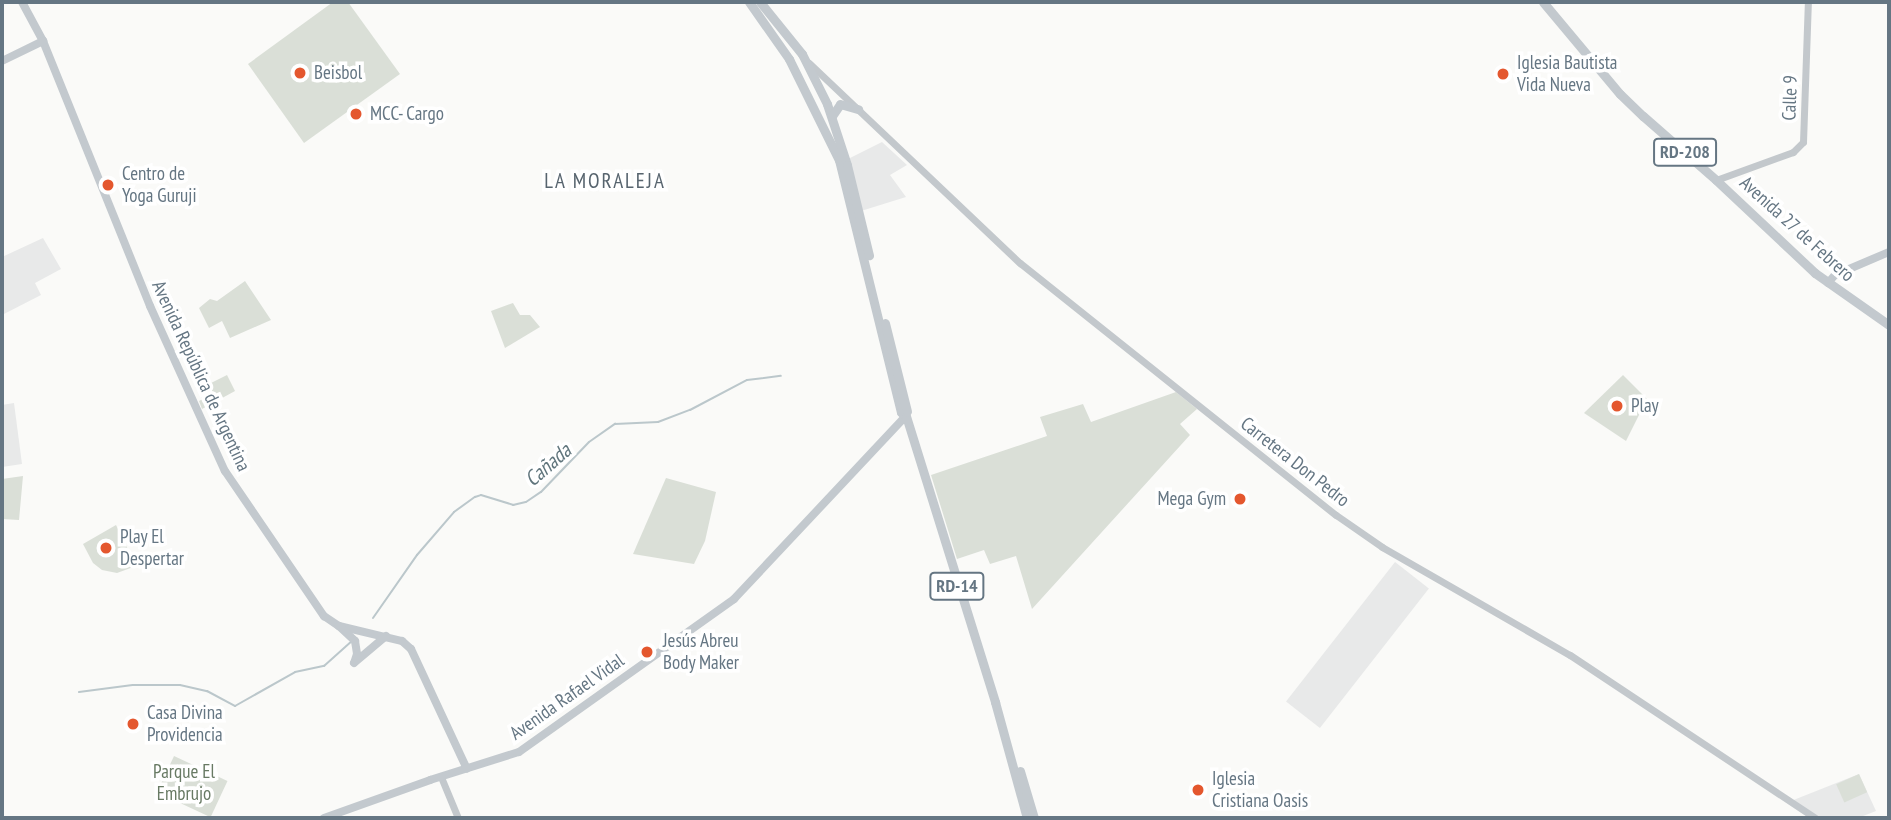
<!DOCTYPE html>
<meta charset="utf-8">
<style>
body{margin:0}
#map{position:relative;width:1891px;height:820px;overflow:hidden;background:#fafaf8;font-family:"PT Sans Narrow",sans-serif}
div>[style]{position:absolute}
.built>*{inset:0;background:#e8e9e9;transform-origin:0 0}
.green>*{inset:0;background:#dadfd7;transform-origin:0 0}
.stream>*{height:2px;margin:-1px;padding:0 1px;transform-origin:1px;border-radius:1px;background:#bbc7cb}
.tertiary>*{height:7px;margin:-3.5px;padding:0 3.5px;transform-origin:3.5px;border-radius:3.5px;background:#c3c8cc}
.secondary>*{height:8px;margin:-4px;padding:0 4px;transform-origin:4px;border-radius:4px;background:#c3c9ce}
.primary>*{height:9px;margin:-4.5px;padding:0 4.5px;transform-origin:4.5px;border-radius:4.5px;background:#c3c9ce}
.dots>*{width:19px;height:19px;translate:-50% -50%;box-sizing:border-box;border:4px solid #fff;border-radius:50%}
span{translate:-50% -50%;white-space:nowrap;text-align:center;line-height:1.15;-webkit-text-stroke:7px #fff;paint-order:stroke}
.shield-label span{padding:2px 5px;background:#fff;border:2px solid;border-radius:5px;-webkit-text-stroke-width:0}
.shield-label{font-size:18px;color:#657683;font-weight:700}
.poi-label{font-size:19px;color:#657683}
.left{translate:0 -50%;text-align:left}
.right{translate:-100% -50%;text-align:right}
.street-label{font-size:19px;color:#657683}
.park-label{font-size:19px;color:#687a64}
.neighbourhood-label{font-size:21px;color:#57646e;letter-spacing:2px}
.water-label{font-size:21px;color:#60757c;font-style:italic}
.frame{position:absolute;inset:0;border:4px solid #657683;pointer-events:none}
</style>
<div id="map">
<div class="built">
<div style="clip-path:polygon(882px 142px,907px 165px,890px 175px,906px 197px,861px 211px,848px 159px)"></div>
<div style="clip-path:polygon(43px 238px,61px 269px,35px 283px,41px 295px,2px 315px,2px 257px)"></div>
<div style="clip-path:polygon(14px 403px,22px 464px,2px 467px,2px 405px)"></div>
<div style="left:1395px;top:562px;width:43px;height:177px;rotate:38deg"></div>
<div style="clip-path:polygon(1859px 774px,1876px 811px,1858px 818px,1817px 818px,1791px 801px)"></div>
</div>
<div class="green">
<div style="clip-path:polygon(333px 2px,348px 2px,400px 74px,304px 143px,248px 64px)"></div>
<div style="clip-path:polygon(245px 281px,271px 320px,230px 338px,222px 321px,209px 328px,199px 308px,210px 299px,217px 301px)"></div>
<div style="clip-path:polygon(513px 303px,520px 315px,530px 315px,540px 327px,505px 348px,491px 311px)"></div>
<div style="clip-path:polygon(227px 375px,235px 391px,202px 409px,199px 401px,213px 394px,209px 384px)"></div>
<div style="clip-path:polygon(1623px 375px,1647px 399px,1626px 441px,1584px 413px)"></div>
<div style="clip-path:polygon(1176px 392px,1197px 409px,1180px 424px,1190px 435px,1032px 609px,1016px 556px,990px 564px,984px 550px,957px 559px,931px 475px,1047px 436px,1040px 417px,1083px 404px,1091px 422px)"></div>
<div style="clip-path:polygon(23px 476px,19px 520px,2px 519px,2px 479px)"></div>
<div style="clip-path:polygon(666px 478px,716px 492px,705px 541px,694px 564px,633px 554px)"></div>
<div style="clip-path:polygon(116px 525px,136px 566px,117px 573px,102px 570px,93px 563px,83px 544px)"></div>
<div style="left:174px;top:756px;width:59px;height:40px;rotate:25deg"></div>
<div style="left:1859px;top:774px;width:20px;height:25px;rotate:66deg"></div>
</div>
<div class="stream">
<div style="left:373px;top:618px;width:77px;rotate:-55.1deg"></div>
<div style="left:417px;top:555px;width:57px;rotate:-49.3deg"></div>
<div style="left:454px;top:512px;width:26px;rotate:-36deg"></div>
<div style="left:475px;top:497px;width:6px;rotate:-18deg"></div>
<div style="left:481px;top:495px;width:34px;rotate:17deg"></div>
<div style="left:513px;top:505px;width:13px;rotate:-13deg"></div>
<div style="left:526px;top:502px;width:18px;rotate:-34deg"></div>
<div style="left:541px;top:492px;width:69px;rotate:-46.2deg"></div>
<div style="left:589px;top:442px;width:32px;rotate:-35deg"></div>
<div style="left:615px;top:424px;width:43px;rotate:-2.7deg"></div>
<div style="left:658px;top:422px;width:34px;rotate:-21deg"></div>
<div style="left:690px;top:410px;width:64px;rotate:-27.8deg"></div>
<div style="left:747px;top:380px;width:34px;rotate:-7deg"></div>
<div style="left:79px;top:692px;width:54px;rotate:-7.4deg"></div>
<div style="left:133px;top:685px;width:47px"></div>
<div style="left:180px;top:685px;width:28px;rotate:13deg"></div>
<div style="left:207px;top:691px;width:32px;rotate:28deg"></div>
<div style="left:235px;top:706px;width:69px;rotate:-29.5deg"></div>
<div style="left:295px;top:672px;width:30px;rotate:-12deg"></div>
<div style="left:324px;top:666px;width:36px;rotate:-42deg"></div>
</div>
<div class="tertiary">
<div style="left:809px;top:63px;width:291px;rotate:43.5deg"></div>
<div style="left:1020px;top:263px;width:404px;rotate:38.6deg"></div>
<div style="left:1336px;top:515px;width:56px;rotate:34.8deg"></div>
<div style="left:1382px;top:547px;width:217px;rotate:29.9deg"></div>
<div style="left:1570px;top:655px;width:294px;rotate:33.6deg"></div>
<div style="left:1716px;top:180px;width:82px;rotate:-20deg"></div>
<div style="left:1793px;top:152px;width:14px;rotate:-45deg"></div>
<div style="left:1803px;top:142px;width:140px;rotate:-88deg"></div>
<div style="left:441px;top:777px;width:44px;rotate:67.5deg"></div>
</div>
<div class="secondary">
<div style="left:22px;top:2px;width:44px;rotate:61.7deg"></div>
<div style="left:43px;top:41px;width:286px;rotate:68deg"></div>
<div style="left:150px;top:306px;width:181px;rotate:65.6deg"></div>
<div style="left:225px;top:471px;width:176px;rotate:55.7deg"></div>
<div style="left:324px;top:616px;width:18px;rotate:34deg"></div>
<div style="left:339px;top:626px;width:65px;rotate:13.4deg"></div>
<div style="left:402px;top:641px;width:12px;rotate:42deg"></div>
<div style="left:411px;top:649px;width:132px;rotate:65deg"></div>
<div style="left:2px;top:61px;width:46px;rotate:-26deg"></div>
<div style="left:1828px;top:283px;width:11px;rotate:-49deg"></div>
<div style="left:1835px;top:275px;width:59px;rotate:-23.1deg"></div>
<div style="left:339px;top:626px;width:22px;rotate:43deg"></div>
<div style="left:355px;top:641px;width:13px;rotate:81deg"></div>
<div style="left:357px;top:654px;width:9px;rotate:108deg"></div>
<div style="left:354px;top:663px;width:42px;rotate:-40.2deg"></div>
<div style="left:324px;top:818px;width:113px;rotate:-19.7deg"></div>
<div style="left:430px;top:780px;width:93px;rotate:-17.5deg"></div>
<div style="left:519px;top:752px;width:264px;rotate:-35.4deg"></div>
<div style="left:734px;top:599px;width:251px;rotate:-46.8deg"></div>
</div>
<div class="primary">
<div style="left:749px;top:2px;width:70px;rotate:54.9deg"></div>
<div style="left:789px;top:59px;width:113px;rotate:63.7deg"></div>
<div style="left:839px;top:160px;width:260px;rotate:76.2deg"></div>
<div style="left:901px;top:412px;width:6px;rotate:39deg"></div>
<div style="left:906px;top:416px;width:300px;rotate:72.7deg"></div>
<div style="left:995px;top:702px;width:120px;rotate:74.6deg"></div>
<div style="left:760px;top:2px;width:67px;rotate:51.1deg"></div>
<div style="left:802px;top:54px;width:56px;rotate:63.4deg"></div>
<div style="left:827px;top:104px;width:64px;rotate:71.8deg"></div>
<div style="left:847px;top:165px;width:93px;rotate:76.3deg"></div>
<div style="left:1543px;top:2px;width:120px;rotate:50.1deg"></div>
<div style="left:1620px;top:94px;width:32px;rotate:44deg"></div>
<div style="left:1643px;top:116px;width:97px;rotate:41.2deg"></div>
<div style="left:1716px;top:180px;width:136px;rotate:43.2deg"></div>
<div style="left:1815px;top:273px;width:90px;rotate:35.1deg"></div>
<div style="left:832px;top:116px;width:14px;rotate:-56deg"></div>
<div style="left:840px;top:104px;width:19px;rotate:16deg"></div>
<div style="left:885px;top:323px;width:91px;rotate:76deg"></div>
<div style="left:1020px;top:771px;width:49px;rotate:73.4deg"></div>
</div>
<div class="dots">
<div style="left:300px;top:73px;background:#e4572e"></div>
<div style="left:1503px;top:74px;background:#e4572e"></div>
<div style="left:356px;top:114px;background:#e4572e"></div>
<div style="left:108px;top:185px;background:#e4572e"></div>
<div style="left:1617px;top:406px;background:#e4572e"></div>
<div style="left:1240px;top:499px;background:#e4572e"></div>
<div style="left:106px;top:548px;background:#e4572e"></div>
<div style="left:647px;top:652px;background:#e4572e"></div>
<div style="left:133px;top:724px;background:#e4572e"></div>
<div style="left:1198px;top:790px;background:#e4572e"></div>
</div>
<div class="shield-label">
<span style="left:1685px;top:152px">RD-208</span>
<span style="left:957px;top:586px">RD-14</span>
</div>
<div class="poi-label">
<span class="left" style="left:1517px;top:74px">Iglesia Bautista<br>Vida Nueva</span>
<span class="left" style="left:314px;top:73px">Beisbol</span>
<span class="left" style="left:370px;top:114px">MCC- Cargo</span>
<span class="left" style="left:122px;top:185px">Centro de<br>Yoga Guruji</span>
<span class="left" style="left:1631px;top:406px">Play</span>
<span class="right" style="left:1226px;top:499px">Mega Gym</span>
<span class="left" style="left:120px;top:548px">Play El<br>Despertar</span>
<span class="left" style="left:663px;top:652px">Jesús Abreu<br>Body Maker</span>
<span class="left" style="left:147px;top:724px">Casa Divina<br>Providencia</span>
<span class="left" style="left:1212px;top:790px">Iglesia<br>Cristiana Oasis</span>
</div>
<div class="street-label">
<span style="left:1790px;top:98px;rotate:-88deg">Calle 9</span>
<span style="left:1797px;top:229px;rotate:42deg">Avenida 27 de Febrero</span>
<span style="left:201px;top:376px;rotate:65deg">Avenida República de Argentina</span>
<span style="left:1295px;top:462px;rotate:38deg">Carretera Don Pedro</span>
<span style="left:567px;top:697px;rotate:-35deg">Avenida Rafael Vidal</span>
</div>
<div class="park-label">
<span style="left:184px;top:783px">Parque El<br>Embrujo</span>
</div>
<div class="neighbourhood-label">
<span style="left:605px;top:181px">LA MORALEJA</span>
</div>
<div class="water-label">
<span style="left:548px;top:465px;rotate:-41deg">Cañada</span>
</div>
<div class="frame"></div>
</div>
